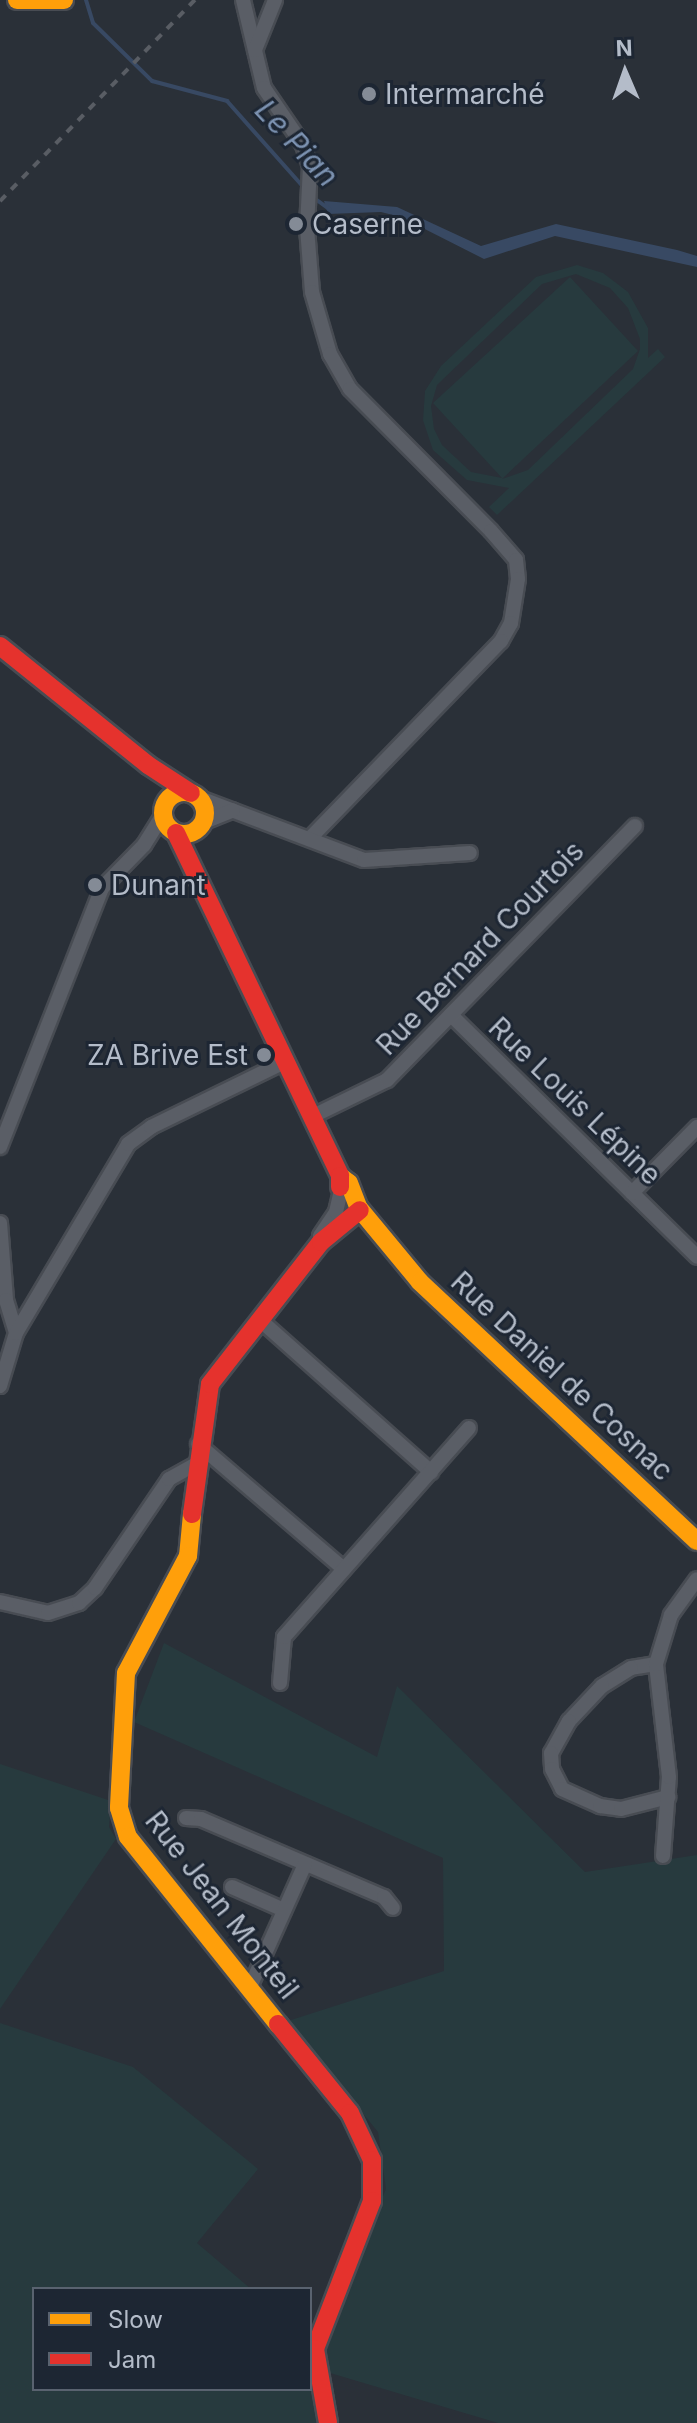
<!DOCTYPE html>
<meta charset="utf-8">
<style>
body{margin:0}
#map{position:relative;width:697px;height:2423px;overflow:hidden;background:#2a3038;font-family:Inter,sans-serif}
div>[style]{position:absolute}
.green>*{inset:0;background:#273a3e}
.water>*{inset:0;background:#384963}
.stream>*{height:4px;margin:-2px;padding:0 2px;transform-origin:2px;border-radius:2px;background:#384963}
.roads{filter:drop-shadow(2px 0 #484c53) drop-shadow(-2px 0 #484c53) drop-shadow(0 2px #484c53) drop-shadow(0 -2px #484c53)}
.street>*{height:14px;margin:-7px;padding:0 7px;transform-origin:7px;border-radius:7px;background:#5a5e66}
.slow>*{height:18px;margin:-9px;padding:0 9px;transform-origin:9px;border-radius:9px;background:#ff9f0a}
.slow>.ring{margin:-9px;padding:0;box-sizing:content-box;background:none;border:18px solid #ff9f0a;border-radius:50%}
.jam>*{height:18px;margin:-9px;padding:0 9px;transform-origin:9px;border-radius:9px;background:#e5322d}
.rail>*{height:4px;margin-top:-2px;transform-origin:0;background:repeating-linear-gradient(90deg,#595d64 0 8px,transparent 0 16px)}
.dots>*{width:22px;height:22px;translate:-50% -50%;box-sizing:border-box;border:4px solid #1d2633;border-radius:50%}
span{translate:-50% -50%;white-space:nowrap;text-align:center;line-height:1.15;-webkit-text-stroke:6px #1d2633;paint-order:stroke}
.poi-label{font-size:28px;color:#b4bcc9}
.left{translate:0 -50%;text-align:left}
.right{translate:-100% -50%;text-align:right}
.street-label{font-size:28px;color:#b4bcc9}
.water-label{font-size:30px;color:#7c92b1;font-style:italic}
.legend{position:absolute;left:32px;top:2287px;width:280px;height:104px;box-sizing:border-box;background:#1d2633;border:2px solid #59626f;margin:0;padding:10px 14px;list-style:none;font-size:24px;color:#b4bcc9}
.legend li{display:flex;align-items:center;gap:16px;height:40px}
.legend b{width:40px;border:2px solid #59626f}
.north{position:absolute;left:585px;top:32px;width:80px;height:80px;-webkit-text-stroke:6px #1d2633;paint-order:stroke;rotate:358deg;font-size:22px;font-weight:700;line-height:32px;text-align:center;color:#b4bcc9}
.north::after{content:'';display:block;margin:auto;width:28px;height:36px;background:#b4bcc9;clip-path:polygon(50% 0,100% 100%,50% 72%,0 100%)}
</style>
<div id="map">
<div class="green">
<div style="clip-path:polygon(evenodd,577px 265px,603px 273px,628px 292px,648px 328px,648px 358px,658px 349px,665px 357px,497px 515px,489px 507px,509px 488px,467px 480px,433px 450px,423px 420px,425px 391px,441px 366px,536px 277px,577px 265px,576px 274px,610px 288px,628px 308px,640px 339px,640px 349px,633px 369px,528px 470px,502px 479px,638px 351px,570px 277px,433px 403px,502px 478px,471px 472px,442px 445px,434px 429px,431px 406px,437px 385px,542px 284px,576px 274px)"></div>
<div style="clip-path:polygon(164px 1643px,377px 1757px,397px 1686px,585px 1872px,697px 1855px,697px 2423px,498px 2423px,310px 2367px,386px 2189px,378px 2132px,288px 2021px,444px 1971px,443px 1858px,134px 1722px)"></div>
<div style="clip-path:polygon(0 1764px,111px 1801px,109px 1827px,116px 1839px,0 2009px)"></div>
<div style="clip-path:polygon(0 2023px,133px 2067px,258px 2169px,197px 2243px,251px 2289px,34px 2289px,34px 2389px,310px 2389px,310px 2381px,323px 2423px,0 2423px)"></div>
</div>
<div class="water">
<div style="clip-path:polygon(324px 201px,397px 207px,481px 246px,556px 224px,677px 250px,697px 256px,697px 267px,555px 236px,484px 259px,401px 217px,381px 212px,328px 214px)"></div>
</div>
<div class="stream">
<div style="left:86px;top:0;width:24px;rotate:73deg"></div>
<div style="left:93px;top:23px;width:83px;rotate:44.5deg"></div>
<div style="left:152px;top:81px;width:78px;rotate:14.9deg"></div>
<div style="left:227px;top:101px;width:118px;rotate:48.4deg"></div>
<div style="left:314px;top:198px;width:19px;rotate:36deg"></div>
</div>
<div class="roads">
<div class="street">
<div style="left:243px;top:0;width:90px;rotate:76.6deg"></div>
<div style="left:264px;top:88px;width:69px;rotate:55.6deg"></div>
<div style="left:303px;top:145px;width:22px;rotate:72deg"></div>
<div style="left:310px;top:166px;width:62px;rotate:92.8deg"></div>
<div style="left:307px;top:228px;width:64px;rotate:85.5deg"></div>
<div style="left:312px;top:292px;width:65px;rotate:73.8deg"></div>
<div style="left:330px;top:354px;width:40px;rotate:60.3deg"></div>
<div style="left:350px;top:389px;width:200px;rotate:45.2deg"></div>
<div style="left:491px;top:531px;width:38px;rotate:49deg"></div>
<div style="left:516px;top:560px;width:19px;rotate:84deg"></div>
<div style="left:518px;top:579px;width:45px;rotate:99deg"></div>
<div style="left:511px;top:623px;width:21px;rotate:119deg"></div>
<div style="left:501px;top:641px;width:274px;rotate:134.1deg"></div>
<div style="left:255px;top:50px;width:54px;rotate:-68.2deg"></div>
<div style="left:197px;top:797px;width:178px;rotate:20.7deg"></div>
<div style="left:364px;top:860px;width:106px;rotate:-3.8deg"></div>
<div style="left:204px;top:822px;width:31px;rotate:-22deg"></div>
<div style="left:451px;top:1015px;width:345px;rotate:44.5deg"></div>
<div style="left:311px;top:1117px;width:85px;rotate:-26deg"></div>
<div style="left:387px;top:1080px;width:355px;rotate:-45.7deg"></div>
<div style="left:0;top:1147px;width:278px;rotate:-68.5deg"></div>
<div style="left:102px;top:888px;width:60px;rotate:-45.7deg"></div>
<div style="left:144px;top:845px;width:36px;rotate:-58deg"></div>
<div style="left:632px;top:1193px;width:93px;rotate:-45.4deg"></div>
<div style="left:0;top:1223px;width:77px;rotate:85.5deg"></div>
<div style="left:6px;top:1300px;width:34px;rotate:73deg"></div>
<div style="left:320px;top:1236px;width:29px;rotate:-56deg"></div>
<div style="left:336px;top:1212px;width:23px;rotate:-77deg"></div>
<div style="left:260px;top:1320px;width:229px;rotate:41.6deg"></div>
<div style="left:0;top:1386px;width:55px;rotate:-73.2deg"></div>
<div style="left:16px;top:1333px;width:220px;rotate:-59.3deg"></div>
<div style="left:128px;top:1144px;width:29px;rotate:-36deg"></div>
<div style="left:151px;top:1127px;width:148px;rotate:-26deg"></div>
<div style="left:198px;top:1444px;width:192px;rotate:40.6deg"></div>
<div style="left:0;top:1602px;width:49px;rotate:12.9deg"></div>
<div style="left:48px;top:1613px;width:33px;rotate:-18deg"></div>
<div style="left:79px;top:1603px;width:22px;rotate:-43deg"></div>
<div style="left:95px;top:1588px;width:132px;rotate:-55.8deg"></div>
<div style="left:169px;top:1479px;width:33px;rotate:-29deg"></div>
<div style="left:656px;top:1664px;width:25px;rotate:171deg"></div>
<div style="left:631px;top:1668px;width:34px;rotate:148deg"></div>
<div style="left:602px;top:1686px;width:48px;rotate:133.3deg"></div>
<div style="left:569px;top:1721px;width:37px;rotate:119deg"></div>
<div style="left:551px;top:1753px;width:16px;rotate:86deg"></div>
<div style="left:552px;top:1769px;width:22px;rotate:63deg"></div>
<div style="left:562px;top:1789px;width:42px;rotate:24.1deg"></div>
<div style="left:600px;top:1806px;width:21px;rotate:8deg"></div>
<div style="left:621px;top:1809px;width:49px;rotate:-14.3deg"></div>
<div style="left:280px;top:1683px;width:46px;rotate:-85deg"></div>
<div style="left:284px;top:1637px;width:279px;rotate:-48.5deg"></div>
<div style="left:186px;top:1818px;width:15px;rotate:4deg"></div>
<div style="left:201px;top:1819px;width:199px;rotate:23.1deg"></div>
<div style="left:384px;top:1897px;width:14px;rotate:51deg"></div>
<div style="left:663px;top:1856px;width:79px;rotate:-85.7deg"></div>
<div style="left:669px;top:1777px;width:114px;rotate:-96.6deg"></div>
<div style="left:656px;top:1664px;width:51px;rotate:-73deg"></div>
<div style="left:671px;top:1615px;width:44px;rotate:-54.2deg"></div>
<div style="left:232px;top:1887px;width:57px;rotate:23.9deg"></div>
<div style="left:250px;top:1987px;width:135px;rotate:-65.9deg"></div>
</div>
<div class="slow">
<div style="left:17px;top:0;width:47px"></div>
<div class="ring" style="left:163px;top:792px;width:24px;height:24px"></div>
<div style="left:340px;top:1176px;width:11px;rotate:38deg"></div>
<div style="left:349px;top:1183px;width:26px;rotate:69deg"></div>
<div style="left:358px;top:1207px;width:97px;rotate:50.4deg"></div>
<div style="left:420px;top:1282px;width:379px;rotate:43.1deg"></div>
<div style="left:192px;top:1514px;width:42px;rotate:95.4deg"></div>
<div style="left:188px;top:1556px;width:132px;rotate:117.9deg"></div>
<div style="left:126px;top:1673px;width:135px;rotate:93deg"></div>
<div style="left:119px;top:1808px;width:30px;rotate:73deg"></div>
<div style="left:128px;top:1837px;width:240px;rotate:51.3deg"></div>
</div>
<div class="jam">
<div style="left:0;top:646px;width:190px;rotate:38.8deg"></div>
<div style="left:148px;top:765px;width:51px;rotate:33.1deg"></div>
<div style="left:176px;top:833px;width:380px;rotate:64.4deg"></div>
<div style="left:340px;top:1176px;width:11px;rotate:90deg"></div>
<div style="left:192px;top:1514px;width:131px;rotate:-82.1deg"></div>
<div style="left:210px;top:1384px;width:180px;rotate:-52deg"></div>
<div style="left:321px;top:1242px;width:50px;rotate:-39.4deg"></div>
<div style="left:278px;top:2024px;width:114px;rotate:51deg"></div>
<div style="left:350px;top:2113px;width:52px;rotate:64.9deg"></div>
<div style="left:372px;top:2160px;width:41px;rotate:90deg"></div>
<div style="left:372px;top:2201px;width:159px;rotate:111.1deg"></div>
<div style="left:315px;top:2349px;width:75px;rotate:80deg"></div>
</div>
</div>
<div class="rail">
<div style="left:0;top:201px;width:280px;rotate:-45.9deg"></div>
</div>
<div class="dots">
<div style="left:369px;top:94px;background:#848b96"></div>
<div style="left:296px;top:224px;background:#848b96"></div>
<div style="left:95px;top:885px;background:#848b96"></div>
<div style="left:264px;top:1055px;background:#848b96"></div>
</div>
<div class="poi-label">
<span class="left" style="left:385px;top:94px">Intermarché</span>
<span class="left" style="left:312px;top:224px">Caserne</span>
<span class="left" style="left:111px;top:885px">Dunant</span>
<span class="right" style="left:248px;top:1055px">ZA Brive Est</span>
</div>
<div class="street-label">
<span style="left:480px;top:948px;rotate:-46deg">Rue Bernard Courtois</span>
<span style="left:575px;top:1101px;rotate:44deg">Rue Louis Lépine</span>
<span style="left:562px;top:1376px;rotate:43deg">Rue Daniel de Cosnac</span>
<span style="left:222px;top:1905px;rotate:52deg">Rue Jean Monteil</span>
</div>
<div class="water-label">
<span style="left:297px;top:143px;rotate:47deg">Le Pian</span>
</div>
<ul class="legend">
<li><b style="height:10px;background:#ff9f0a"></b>Slow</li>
<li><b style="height:10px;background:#e5322d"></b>Jam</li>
</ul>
<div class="north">N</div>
</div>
